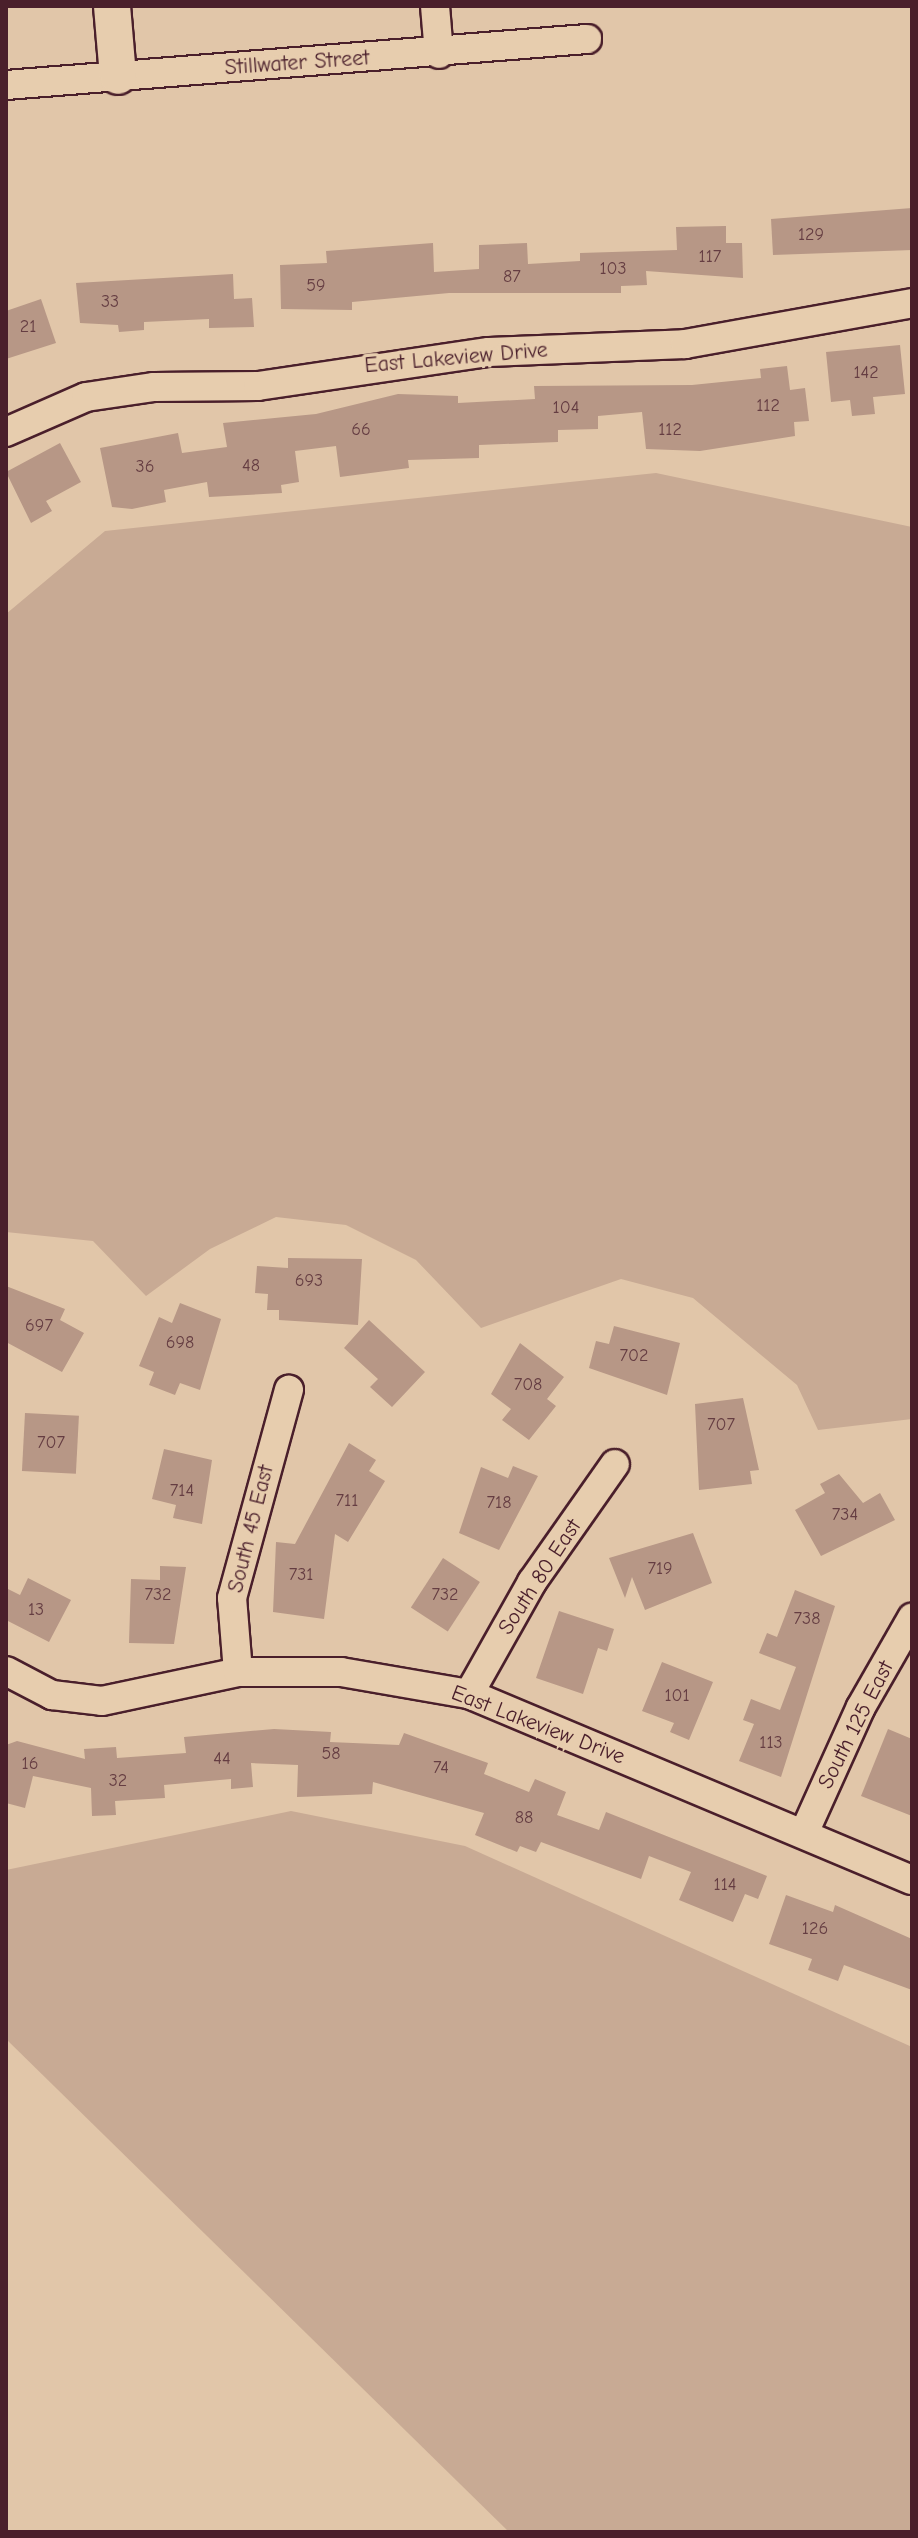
<!DOCTYPE html>
<style>
body{margin:0}
#map{position:relative;width:918px;height:2538px;overflow:hidden;background:#e1c6a9;font-family:"Comic Neue",sans-serif}
div>[style]{position:absolute}
.green>*{inset:0;background:#c8aa94}
.building>*{inset:0;background:#b79786;transform-origin:0 0}
.roads{filter:drop-shadow(2px 0 #4a1f2b) drop-shadow(-2px 0 #4a1f2b) drop-shadow(0 2px #4a1f2b) drop-shadow(0 -2px #4a1f2b)}
.minor>*{height:28px;margin:-14px;padding:0 14px;transform-origin:14px;border-radius:14px;background:#e7cdae}
.tertiary>*{height:36px;margin:-18px;padding:0 18px;transform-origin:18px;border-radius:18px;background:#e7cdae}
span{translate:-50% -50%;white-space:nowrap;text-align:center;line-height:1.15;-webkit-text-stroke:7px #e7cdae;paint-order:stroke}
.number-label{font-size:18px;color:#653d42}
.number-label span{-webkit-text-stroke-width:0}
.street-label{font-size:22px;color:#4a1f2b}
.frame{position:absolute;inset:0;border:8px solid #4a1f2b;pointer-events:none}
</style>
<div id="map">
<div class="green">
<div style="clip-path:polygon(656px 473px,912px 527px,912px 1419px,818px 1430px,797px 1385px,693px 1298px,621px 1279px,481px 1328px,416px 1260px,346px 1225px,276px 1217px,210px 1249px,146px 1296px,93px 1241px,6px 1232px,6px 614px,105px 531px)"></div>
<div style="clip-path:polygon(291px 1811px,465px 1846px,912px 2047px,912px 2532px,509px 2532px,6px 2039px,6px 1870px)"></div>
</div>
<div class="building">
<div style="clip-path:polygon(912px 208px,912px 250px,773px 255px,771px 219px)"></div>
<div style="clip-path:polygon(726px 226px,726px 243px,742px 243px,743px 278px,646px 271px,647px 285px,621px 286px,621px 293px,449px 293px,352px 302px,352px 310px,281px 309px,280px 265px,327px 263px,326px 251px,433px 243px,434px 272px,479px 269px,479px 245px,527px 243px,528px 264px,580px 261px,580px 253px,677px 250px,676px 227px)"></div>
<div style="clip-path:polygon(233px 274px,234px 299px,252px 298px,254px 327px,209px 328px,209px 319px,144px 322px,144px 330px,119px 332px,118px 325px,80px 323px,76px 283px)"></div>
<div style="clip-path:polygon(41px 299px,56px 343px,6px 359px,6px 311px)"></div>
<div style="clip-path:polygon(900px 345px,905px 394px,873px 397px,875px 414px,852px 416px,850px 400px,831px 402px,826px 352px)"></div>
<div style="clip-path:polygon(787px 366px,790px 390px,805px 388px,809px 421px,794px 422px,795px 436px,700px 451px,646px 449px,642px 412px,598px 416px,598px 429px,558px 430px,558px 442px,479px 445px,479px 458px,408px 460px,409px 468px,340px 477px,336px 446px,295px 451px,299px 482px,281px 485px,282px 493px,209px 497px,207px 482px,164px 490px,166px 502px,132px 509px,112px 507px,100px 448px,178px 433px,182px 453px,227px 447px,223px 423px,316px 414px,398px 394px,458px 396px,458px 403px,535px 399px,534px 386px,692px 385px,761px 378px,760px 369px)"></div>
<div style="clip-path:polygon(60px 443px,81px 482px,46px 501px,52px 511px,31px 523px,6px 472px)"></div>
<div style="clip-path:polygon(288px 1258px,362px 1259px,358px 1325px,279px 1320px,279px 1310px,267px 1310px,268px 1294px,255px 1293px,257px 1266px,288px 1268px)"></div>
<div style="clip-path:polygon(6px 1286px,65px 1309px,60px 1320px,84px 1333px,62px 1372px,6px 1342px)"></div>
<div style="clip-path:polygon(180px 1303px,221px 1319px,200px 1390px,180px 1383px,175px 1395px,149px 1385px,154px 1372px,139px 1366px,159px 1317px,172px 1323px)"></div>
<div style="clip-path:polygon(369px 1320px,425px 1372px,392px 1407px,370px 1387px,378px 1379px,344px 1348px)"></div>
<div style="clip-path:polygon(614px 1326px,680px 1343px,667px 1395px,589px 1368px,596px 1341px,609px 1344px)"></div>
<div style="clip-path:polygon(520px 1343px,564px 1377px,547px 1399px,556px 1406px,529px 1440px,502px 1420px,511px 1409px,491px 1394px)"></div>
<div style="clip-path:polygon(743px 1398px,759px 1470px,750px 1471px,752px 1484px,699px 1490px,695px 1404px)"></div>
<div style="left:25px;top:1413px;width:54px;height:58px;rotate:3deg"></div>
<div style="clip-path:polygon(349px 1443px,376px 1460px,369px 1471px,385px 1481px,348px 1542px,335px 1534px,324px 1619px,273px 1612px,276px 1542px,295px 1544px)"></div>
<div style="clip-path:polygon(164px 1449px,212px 1460px,202px 1524px,173px 1518px,176px 1505px,152px 1499px)"></div>
<div style="clip-path:polygon(513px 1466px,538px 1476px,499px 1550px,459px 1533px,481px 1467px,508px 1478px)"></div>
<div style="clip-path:polygon(839px 1474px,863px 1503px,880px 1493px,895px 1520px,821px 1556px,795px 1510px,825px 1493px,820px 1484px)"></div>
<div style="clip-path:polygon(693px 1533px,712px 1583px,645px 1610px,632px 1577px,625px 1598px,609px 1558px)"></div>
<div style="left:443px;top:1558px;width:44px;height:59px;rotate:33deg"></div>
<div style="clip-path:polygon(160px 1566px,186px 1567px,174px 1644px,129px 1643px,131px 1579px,160px 1580px)"></div>
<div style="clip-path:polygon(28px 1578px,71px 1600px,49px 1642px,6px 1620px,6px 1588px,20px 1595px)"></div>
<div style="clip-path:polygon(795px 1590px,835px 1606px,781px 1777px,739px 1761px,754px 1724px,743px 1720px,751px 1699px,780px 1710px,796px 1667px,759px 1653px,767px 1633px,777px 1637px)"></div>
<div style="clip-path:polygon(559px 1611px,614px 1629px,607px 1651px,598px 1648px,583px 1694px,536px 1678px)"></div>
<div style="clip-path:polygon(662px 1662px,713px 1682px,689px 1740px,670px 1732px,674px 1723px,642px 1711px)"></div>
<div style="clip-path:polygon(274px 1729px,331px 1732px,330px 1742px,399px 1745px,404px 1733px,488px 1763px,484px 1774px,529px 1792px,535px 1779px,566px 1792px,557px 1815px,599px 1830px,606px 1812px,767px 1876px,758px 1899px,745px 1894px,733px 1922px,679px 1900px,691px 1872px,649px 1856px,641px 1879px,541px 1842px,536px 1852px,520px 1846px,517px 1852px,475px 1835px,484px 1813px,373px 1782px,372px 1794px,297px 1797px,298px 1765px,251px 1763px,253px 1787px,231px 1789px,231px 1779px,164px 1785px,165px 1798px,115px 1801px,116px 1815px,92px 1816px,91px 1788px,33px 1776px,25px 1808px,6px 1803px,6px 1745px,17px 1741px,85px 1759px,84px 1749px,116px 1747px,117px 1758px,186px 1753px,184px 1737px)"></div>
<div style="clip-path:polygon(888px 1729px,912px 1739px,912px 1816px,861px 1796px)"></div>
<div style="clip-path:polygon(786px 1895px,833px 1912px,835px 1905px,912px 1939px,912px 1990px,844px 1965px,838px 1981px,808px 1970px,812px 1959px,769px 1944px)"></div>
</div>
<div class="roads">
<div class="minor">
<div style="left:435px;top:6px;width:48px;rotate:85.2deg"></div>
<div style="left:6px;top:85px;width:583px;rotate:-4.53deg"></div>
<div style="left:6px;top:432px;width:87px;rotate:-23.6deg"></div>
<div style="left:86px;top:397px;width:69px;rotate:-8.4deg"></div>
<div style="left:154px;top:387px;width:104px;rotate:-0.6deg"></div>
<div style="left:258px;top:386px;width:233px;rotate:-8.4deg"></div>
<div style="left:489px;top:352px;width:196px;rotate:-2.3deg"></div>
<div style="left:685px;top:344px;width:231px;rotate:-10.2deg"></div>
<div style="left:6px;top:1671px;width:52px;rotate:27.6deg"></div>
<div style="left:52px;top:1695px;width:50px;rotate:6.8deg"></div>
<div style="left:102px;top:1701px;width:139px;rotate:-12deg"></div>
<div style="left:238px;top:1672px;width:103px"></div>
<div style="left:341px;top:1672px;width:130px;rotate:9.8deg"></div>
<div style="left:469px;top:1694px;width:480px;rotate:22.8deg"></div>
<div style="left:238px;top:1672px;width:74px;rotate:-94.6deg"></div>
<div style="left:232px;top:1598px;width:216px;rotate:-74.7deg"></div>
<div style="left:469px;top:1694px;width:129px;rotate:-60.6deg"></div>
<div style="left:532px;top:1582px;width:144px;rotate:-54.9deg"></div>
<div style="left:804px;top:1833px;width:138px;rotate:-65.7deg"></div>
<div style="left:861px;top:1707px;width:103px;rotate:-60.2deg"></div>
</div>
<div class="tertiary">
<div style="left:112px;top:6px;width:70px;rotate:85.1deg"></div>
</div>
</div>
<div class="number-label">
<span style="left:811px;top:235px">129</span>
<span style="left:710px;top:257px">117</span>
<span style="left:613px;top:269px">103</span>
<span style="left:512px;top:277px">87</span>
<span style="left:316px;top:286px">59</span>
<span style="left:110px;top:302px">33</span>
<span style="left:28px;top:327px">21</span>
<span style="left:866px;top:373px">142</span>
<span style="left:768px;top:406px">112</span>
<span style="left:566px;top:408px">104</span>
<span style="left:361px;top:430px">66</span>
<span style="left:670px;top:430px">112</span>
<span style="left:251px;top:466px">48</span>
<span style="left:145px;top:467px">36</span>
<span style="left:309px;top:1281px">693</span>
<span style="left:39px;top:1326px">697</span>
<span style="left:180px;top:1343px">698</span>
<span style="left:634px;top:1356px">702</span>
<span style="left:528px;top:1385px">708</span>
<span style="left:721px;top:1425px">707</span>
<span style="left:51px;top:1443px">707</span>
<span style="left:182px;top:1491px">714</span>
<span style="left:347px;top:1501px">711</span>
<span style="left:499px;top:1503px">718</span>
<span style="left:845px;top:1515px">734</span>
<span style="left:660px;top:1569px">719</span>
<span style="left:301px;top:1575px">731</span>
<span style="left:158px;top:1595px">732</span>
<span style="left:445px;top:1595px">732</span>
<span style="left:36px;top:1610px">13</span>
<span style="left:807px;top:1619px">738</span>
<span style="left:677px;top:1696px">101</span>
<span style="left:771px;top:1743px">113</span>
<span style="left:331px;top:1754px">58</span>
<span style="left:222px;top:1759px">44</span>
<span style="left:30px;top:1764px">16</span>
<span style="left:441px;top:1768px">74</span>
<span style="left:118px;top:1781px">32</span>
<span style="left:524px;top:1818px">88</span>
<span style="left:725px;top:1885px">114</span>
<span style="left:815px;top:1929px">126</span>
</div>
<div class="street-label">
<span style="left:297px;top:63px;rotate:-4deg">Stillwater Street</span>
<span style="left:456px;top:358px;rotate:-5deg">East Lakeview Drive</span>
<span style="left:251px;top:1529px;rotate:-76deg">South 45 East</span>
<span style="left:540px;top:1577px;rotate:-57deg">South 80 East</span>
<span style="left:538px;top:1725px;rotate:21deg">East Lakeview Drive</span>
<span style="left:856px;top:1725px;rotate:-63deg">South 125 East</span>
</div>
<div class="frame"></div>
</div>
